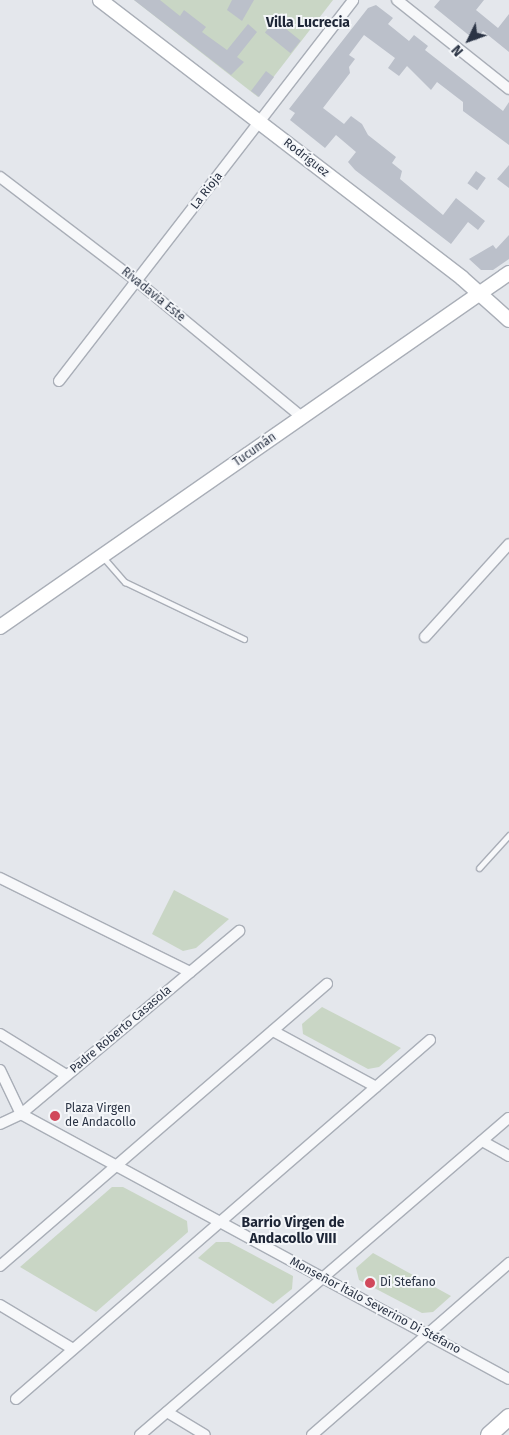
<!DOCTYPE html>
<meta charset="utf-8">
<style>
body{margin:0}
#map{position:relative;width:509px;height:1435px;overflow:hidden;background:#e4e7ec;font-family:"Fira Sans",sans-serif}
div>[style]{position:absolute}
.green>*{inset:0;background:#c9d6c5}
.building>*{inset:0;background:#bbc0ca;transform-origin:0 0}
.roads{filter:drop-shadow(1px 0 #a9aeb7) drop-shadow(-1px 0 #a9aeb7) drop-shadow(0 1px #a9aeb7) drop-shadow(0 -1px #a9aeb7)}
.lane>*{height:5px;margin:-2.5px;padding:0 2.5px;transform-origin:2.5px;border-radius:2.5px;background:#f7f8fa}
.street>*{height:10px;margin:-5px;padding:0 5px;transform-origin:5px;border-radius:5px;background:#f7f8fa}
.secondary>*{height:14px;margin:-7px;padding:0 7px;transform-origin:7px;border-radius:7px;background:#fff}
.primary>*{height:16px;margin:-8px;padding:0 8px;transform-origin:8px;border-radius:8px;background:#fff}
.dots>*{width:14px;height:14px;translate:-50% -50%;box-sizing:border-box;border:2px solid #f4f6f9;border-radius:50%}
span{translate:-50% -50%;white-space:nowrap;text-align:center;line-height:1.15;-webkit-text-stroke:4px #f4f6f9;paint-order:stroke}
.street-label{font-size:12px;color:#2b3445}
.poi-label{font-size:12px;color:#2b3445}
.left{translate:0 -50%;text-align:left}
.neighbourhood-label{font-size:14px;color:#1d2536;font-weight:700}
.north{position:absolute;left:444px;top:15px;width:50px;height:50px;-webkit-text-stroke:4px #f4f6f9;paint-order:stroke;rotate:228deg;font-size:14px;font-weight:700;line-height:20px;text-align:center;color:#2b3445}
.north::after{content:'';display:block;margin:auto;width:18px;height:22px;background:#2b3445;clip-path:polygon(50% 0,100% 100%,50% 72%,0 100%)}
</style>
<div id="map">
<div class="green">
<div style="clip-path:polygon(134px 0,333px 0,258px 97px)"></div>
<div style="clip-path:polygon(174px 890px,229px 919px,196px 948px,183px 951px,152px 934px)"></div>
<div style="clip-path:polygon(322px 1007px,401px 1048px,379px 1067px,368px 1069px,303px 1034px,302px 1024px)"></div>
<div style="clip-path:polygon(112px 1187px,123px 1187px,187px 1221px,188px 1232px,96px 1312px,20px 1267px)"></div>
<div style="clip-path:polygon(216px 1242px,229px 1242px,293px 1276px,292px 1289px,273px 1304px,198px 1258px)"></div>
<div style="clip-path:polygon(373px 1253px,451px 1296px,433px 1312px,422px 1313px,359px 1280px,356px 1268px)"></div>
</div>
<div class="building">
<div style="clip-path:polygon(134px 0,160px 0,180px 16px,184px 10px,206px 27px,202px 32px,227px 50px,248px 24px,257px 32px,237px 57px,244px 62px,231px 75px)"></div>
<div style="clip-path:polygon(232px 0,254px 0,242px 21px,227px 10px)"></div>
<div style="clip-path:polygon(440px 0,484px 0,476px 10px,498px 28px,509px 14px,509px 52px,483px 31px,476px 41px,434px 7px)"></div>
<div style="clip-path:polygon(376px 5px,393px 18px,388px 24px,409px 41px,414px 35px,428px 46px,425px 50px,503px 111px,509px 102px,509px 145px,463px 111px,463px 102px,437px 82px,431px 90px,407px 66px,399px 76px,388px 68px,395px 58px,364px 35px,349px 55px,355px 59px,349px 67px,350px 73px,323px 108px,344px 124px,351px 116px,362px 124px,368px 135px,396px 157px,392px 163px,402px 171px,400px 179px,443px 215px,456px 198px,485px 221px,478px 230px,468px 222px,451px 244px,355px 170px,348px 162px,356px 152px,336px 135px,325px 148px,290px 120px,295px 113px,289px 109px,368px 8px)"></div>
<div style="left:275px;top:20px;width:33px;height:16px;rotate:39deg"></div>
<div style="left:266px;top:71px;width:10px;height:25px;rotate:37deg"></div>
<div style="clip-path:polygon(509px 165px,509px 188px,497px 179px)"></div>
<div style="left:476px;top:171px;width:12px;height:15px;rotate:35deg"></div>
<div style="clip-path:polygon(509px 235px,509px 259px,493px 270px,481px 270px,469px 259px,493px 245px,496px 249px)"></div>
</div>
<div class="roads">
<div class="lane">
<div style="left:102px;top:556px;width:35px;rotate:49deg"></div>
<div style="left:125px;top:582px;width:132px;rotate:25.6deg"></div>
<div style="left:479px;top:868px;width:45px;rotate:-47.7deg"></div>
</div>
<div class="street">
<div style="left:397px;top:0;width:143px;rotate:38.5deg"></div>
<div style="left:0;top:177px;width:173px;rotate:37.3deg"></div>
<div style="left:138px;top:282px;width:212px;rotate:39.5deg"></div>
<div style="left:59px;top:381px;width:481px;rotate:-52.3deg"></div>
<div style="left:425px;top:637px;width:125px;rotate:-47.9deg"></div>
<div style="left:0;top:878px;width:212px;rotate:26.3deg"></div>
<div style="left:273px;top:1031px;width:117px;rotate:28.5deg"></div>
<div style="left:0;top:1034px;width:78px;rotate:31.8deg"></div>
<div style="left:0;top:1070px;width:49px;rotate:64.5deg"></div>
<div style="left:21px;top:1114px;width:555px;rotate:28.5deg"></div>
<div style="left:0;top:1124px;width:23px;rotate:-25deg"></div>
<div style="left:21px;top:1114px;width:285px;rotate:-40deg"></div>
<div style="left:482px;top:1141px;width:31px;rotate:29deg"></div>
<div style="left:0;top:1266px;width:432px;rotate:-40.8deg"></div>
<div style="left:0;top:1305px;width:85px;rotate:31.1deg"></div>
<div style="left:16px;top:1399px;width:548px;rotate:-40.93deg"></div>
<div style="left:167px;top:1412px;width:44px;rotate:31.2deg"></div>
<div style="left:140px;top:1435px;width:486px;rotate:-40.7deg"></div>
<div style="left:312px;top:1435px;width:262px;rotate:-41.1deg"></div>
</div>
<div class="secondary">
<div style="left:100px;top:0;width:456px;rotate:37.5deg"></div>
<div style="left:462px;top:278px;width:63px;rotate:41.8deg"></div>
<div style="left:0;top:627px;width:620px;rotate:-34.82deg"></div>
</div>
<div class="primary">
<div style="left:489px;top:1435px;width:27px;rotate:-42deg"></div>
</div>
</div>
<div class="dots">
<div style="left:55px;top:1116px;background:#d1495b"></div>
<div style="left:370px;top:1283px;background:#d1495b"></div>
</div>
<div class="street-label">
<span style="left:306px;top:158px;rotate:38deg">Rodríguez</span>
<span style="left:207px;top:191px;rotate:-52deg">La Rioja</span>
<span style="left:153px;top:295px;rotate:39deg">Rivadavia Este</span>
<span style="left:255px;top:450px;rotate:-35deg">Tucumán</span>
<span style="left:121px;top:1030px;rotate:-40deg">Padre Roberto Casasola</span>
<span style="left:375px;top:1306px;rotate:28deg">Monseñor Ítalo Severino Di Stéfano</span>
</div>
<div class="poi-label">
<span class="left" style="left:65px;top:1116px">Plaza Virgen<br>de Andacollo</span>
<span class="left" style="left:380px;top:1283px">Di Stefano</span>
</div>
<div class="neighbourhood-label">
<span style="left:308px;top:23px">Villa Lucrecia</span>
<span style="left:293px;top:1231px">Barrio Virgen de<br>Andacollo VIII</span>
</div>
<div class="north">N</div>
</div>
